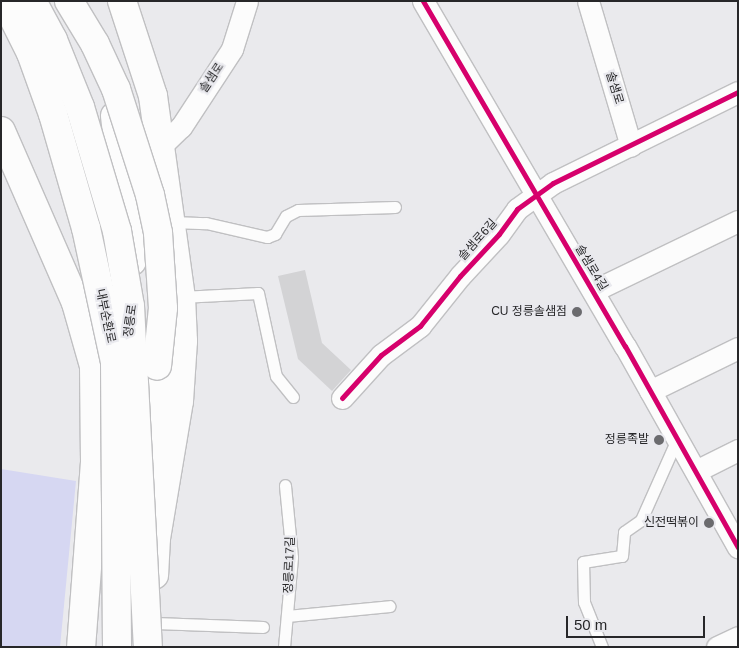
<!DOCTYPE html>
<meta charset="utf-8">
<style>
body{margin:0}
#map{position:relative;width:739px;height:648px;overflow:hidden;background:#eaeaed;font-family:Arial,"Noto Sans KR",sans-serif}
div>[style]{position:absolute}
.green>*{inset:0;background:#d6d7f2}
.building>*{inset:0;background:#d3d3d5}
.roads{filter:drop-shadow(1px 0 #c0c0c2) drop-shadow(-1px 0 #c0c0c2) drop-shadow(0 1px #c0c0c2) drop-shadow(0 -1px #c0c0c2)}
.lane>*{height:11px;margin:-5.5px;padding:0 5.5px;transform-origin:5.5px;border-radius:5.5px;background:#fcfcfc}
.street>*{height:21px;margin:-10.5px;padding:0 10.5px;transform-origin:10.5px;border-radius:10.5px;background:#fcfcfc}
.primary>*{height:28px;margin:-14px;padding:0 14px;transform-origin:14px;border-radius:14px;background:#fcfcfc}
.highway>*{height:28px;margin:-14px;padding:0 14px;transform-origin:14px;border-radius:14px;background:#fcfcfc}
.bridges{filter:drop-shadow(1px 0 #c0c0c2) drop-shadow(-1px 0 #c0c0c2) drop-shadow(0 1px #c0c0c2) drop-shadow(0 -1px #c0c0c2)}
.highway-bridge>*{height:28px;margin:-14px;padding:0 14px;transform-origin:14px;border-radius:14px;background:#fcfcfc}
.cycleway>*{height:5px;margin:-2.5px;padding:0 2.5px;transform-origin:2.5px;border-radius:2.5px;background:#d6006c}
.dots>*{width:14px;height:14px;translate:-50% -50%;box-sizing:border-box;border:2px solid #e9e9ee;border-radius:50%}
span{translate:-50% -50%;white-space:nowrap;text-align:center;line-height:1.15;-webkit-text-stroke:4.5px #e9e9ee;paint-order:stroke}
.street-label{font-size:12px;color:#272729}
.poi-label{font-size:12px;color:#272729}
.right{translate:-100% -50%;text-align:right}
.frame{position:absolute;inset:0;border:2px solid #272729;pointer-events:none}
.scale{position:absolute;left:566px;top:616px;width:139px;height:22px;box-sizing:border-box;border:2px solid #272729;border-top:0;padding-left:6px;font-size:15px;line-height:18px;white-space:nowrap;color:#272729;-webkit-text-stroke:4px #e9e9ee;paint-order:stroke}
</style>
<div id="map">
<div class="green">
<div style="clip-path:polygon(1px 469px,76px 481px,60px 647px,1px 647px)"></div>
</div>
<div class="building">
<div style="clip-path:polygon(305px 270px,322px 343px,351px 370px,332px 391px,298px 359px,278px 276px)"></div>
</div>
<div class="roads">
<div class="lane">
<div style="left:172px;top:222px;width:34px;rotate:2deg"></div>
<div style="left:206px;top:223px;width:63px;rotate:12.9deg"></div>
<div style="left:267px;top:237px;width:9px;rotate:-21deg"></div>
<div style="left:275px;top:234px;width:21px;rotate:-59deg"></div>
<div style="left:286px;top:216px;width:13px;rotate:-27deg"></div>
<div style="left:298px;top:210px;width:97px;rotate:-1.8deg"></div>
<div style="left:181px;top:297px;width:77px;rotate:-3deg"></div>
<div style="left:258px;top:293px;width:85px;rotate:77.8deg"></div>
<div style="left:276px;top:376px;width:27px;rotate:51deg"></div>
<div style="left:287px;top:616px;width:103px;rotate:-5.5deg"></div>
<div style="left:155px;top:623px;width:108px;rotate:2.1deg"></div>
<div style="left:284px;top:647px;width:90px;rotate:-84.9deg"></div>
<div style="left:292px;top:557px;width:72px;rotate:-95.6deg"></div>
<div style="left:602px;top:647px;width:48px;rotate:-111.8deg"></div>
<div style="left:584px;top:602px;width:40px;rotate:-91.4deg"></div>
<div style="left:583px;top:562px;width:39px;rotate:-9deg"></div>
<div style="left:622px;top:556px;width:24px;rotate:-85deg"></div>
<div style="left:624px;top:532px;width:21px;rotate:-35deg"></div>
<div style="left:641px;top:520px;width:89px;rotate:-66deg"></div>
</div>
<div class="street">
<div style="left:423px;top:1px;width:400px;rotate:59.7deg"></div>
<div style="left:625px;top:346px;width:231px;rotate:60.7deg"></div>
<div style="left:588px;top:1px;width:151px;rotate:73.5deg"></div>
<div style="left:161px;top:146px;width:28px;rotate:-44deg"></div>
<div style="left:181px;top:127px;width:93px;rotate:-56.8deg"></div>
<div style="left:232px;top:49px;width:50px;rotate:-72.6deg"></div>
<div style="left:593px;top:291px;width:161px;rotate:-25.8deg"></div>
<div style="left:650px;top:391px;width:98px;rotate:-26deg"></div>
<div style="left:342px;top:398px;width:58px;rotate:-47.8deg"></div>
<div style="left:381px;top:355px;width:49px;rotate:-36.6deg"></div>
<div style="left:420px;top:326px;width:64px;rotate:-51.3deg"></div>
<div style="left:460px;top:276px;width:57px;rotate:-47.1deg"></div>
<div style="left:499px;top:234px;width:31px;rotate:-54deg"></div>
<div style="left:517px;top:209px;width:44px;rotate:-35.8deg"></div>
<div style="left:553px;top:183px;width:206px;rotate:-26.2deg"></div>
<div style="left:702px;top:468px;width:40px;rotate:-26.6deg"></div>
<div style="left:717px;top:647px;width:23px;rotate:-25deg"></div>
</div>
<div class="primary">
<div style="left:122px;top:1px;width:100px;rotate:71.9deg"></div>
<div style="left:153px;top:96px;width:203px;rotate:82.1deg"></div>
<div style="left:181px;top:297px;width:44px;rotate:87.4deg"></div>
<div style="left:183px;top:341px;width:60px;rotate:93.8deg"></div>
<div style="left:179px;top:401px;width:139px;rotate:99.5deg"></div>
<div style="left:156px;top:538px;width:37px;rotate:93deg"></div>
<div style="left:115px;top:116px;width:146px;rotate:83.3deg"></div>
</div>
<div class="highway">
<div style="left:1px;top:131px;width:188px;rotate:66.4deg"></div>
<div style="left:76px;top:303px;width:66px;rotate:74.1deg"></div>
<div style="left:94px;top:366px;width:96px;rotate:89.4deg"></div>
<div style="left:95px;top:462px;width:186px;rotate:94.3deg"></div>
<div style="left:150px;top:494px;width:128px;rotate:-86.9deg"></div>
<div style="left:131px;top:647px;width:53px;rotate:-82.5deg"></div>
</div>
</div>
<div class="bridges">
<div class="highway-bridge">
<div style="left:5px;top:1px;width:58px;rotate:63.4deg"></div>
<div style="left:31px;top:53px;width:65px;rotate:70.2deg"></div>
<div style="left:53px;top:114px;width:119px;rotate:73.9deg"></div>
<div style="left:86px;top:228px;width:137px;rotate:77.8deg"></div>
<div style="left:115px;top:362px;width:285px;rotate:89.6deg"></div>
<div style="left:32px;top:1px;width:44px;rotate:61.7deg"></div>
<div style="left:53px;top:40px;width:72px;rotate:68.1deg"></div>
<div style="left:80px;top:107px;width:129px;rotate:73.4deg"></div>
<div style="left:117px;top:231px;width:76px;rotate:80.2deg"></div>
<div style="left:130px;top:306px;width:341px;rotate:87deg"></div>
<div style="left:69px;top:1px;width:50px;rotate:58.8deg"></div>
<div style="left:95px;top:44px;width:50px;rotate:65deg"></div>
<div style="left:116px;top:89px;width:111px;rotate:72.2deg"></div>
<div style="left:150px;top:195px;width:39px;rotate:78deg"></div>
<div style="left:158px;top:233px;width:75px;rotate:86.2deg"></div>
<div style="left:163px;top:308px;width:58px;rotate:95.9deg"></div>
</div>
</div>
<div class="cycleway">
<div style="left:423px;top:1px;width:400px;rotate:59.7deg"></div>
<div style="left:625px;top:346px;width:231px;rotate:60.7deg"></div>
<div style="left:342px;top:398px;width:58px;rotate:-47.8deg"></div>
<div style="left:381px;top:355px;width:49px;rotate:-36.6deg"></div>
<div style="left:420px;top:326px;width:64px;rotate:-51.3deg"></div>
<div style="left:460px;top:276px;width:57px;rotate:-47.1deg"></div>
<div style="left:499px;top:234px;width:31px;rotate:-54deg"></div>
<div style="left:517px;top:209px;width:44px;rotate:-35.8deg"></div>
<div style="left:553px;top:183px;width:206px;rotate:-26.2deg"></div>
</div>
<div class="dots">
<div style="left:577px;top:312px;background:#6b6b6e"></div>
<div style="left:659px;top:440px;background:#6b6b6e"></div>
<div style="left:709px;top:523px;background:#6b6b6e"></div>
</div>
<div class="street-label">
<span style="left:212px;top:78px;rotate:-56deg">솔샘로</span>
<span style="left:614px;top:88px;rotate:73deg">솔샘로</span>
<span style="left:478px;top:240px;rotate:-48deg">솔샘로6길</span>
<span style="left:591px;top:268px;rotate:59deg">솔샘로4길</span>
<span style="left:105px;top:316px;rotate:78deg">내부순환로</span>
<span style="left:131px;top:321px;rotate:-82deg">정릉로</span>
<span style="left:290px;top:565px;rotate:-88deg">정릉로17길</span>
</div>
<div class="poi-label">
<span class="right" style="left:567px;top:312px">CU 정릉솔샘점</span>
<span class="right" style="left:649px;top:440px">정릉족발</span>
<span class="right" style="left:699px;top:523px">신전떡볶이</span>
</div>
<div class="frame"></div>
<div class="scale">50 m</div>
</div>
